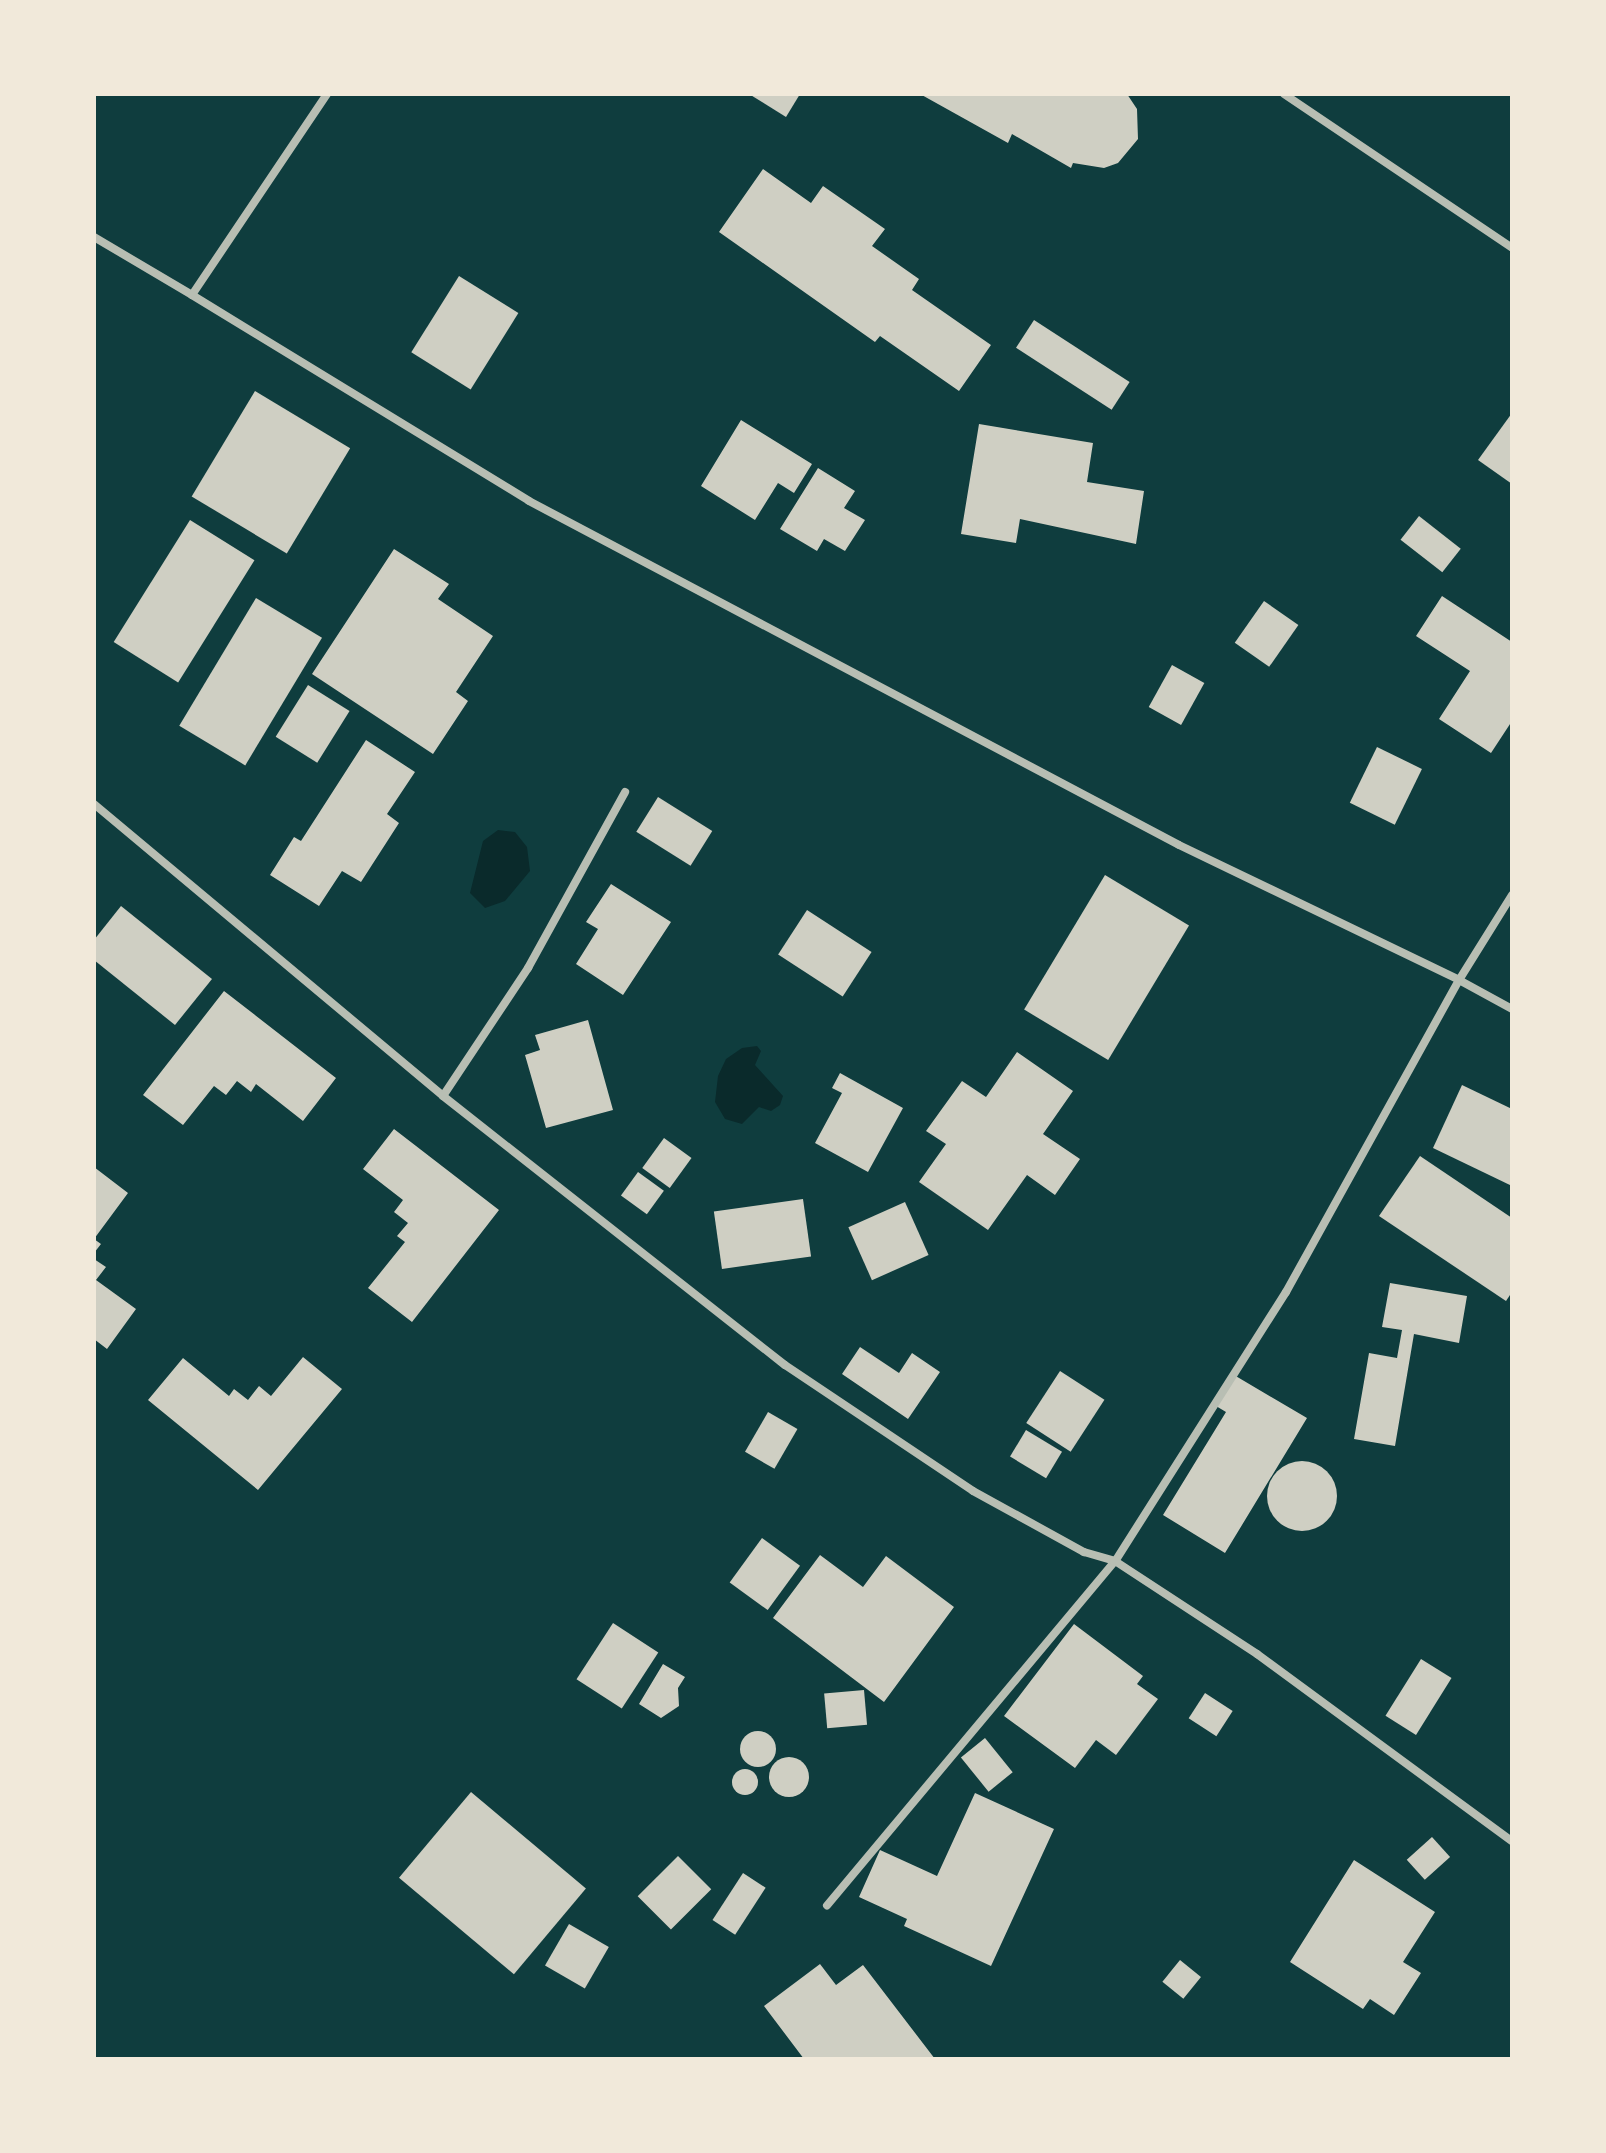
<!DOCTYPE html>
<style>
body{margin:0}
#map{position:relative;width:1606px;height:2153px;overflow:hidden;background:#0f3d3e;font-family:"Asap Condensed",sans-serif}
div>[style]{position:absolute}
.water>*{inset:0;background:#0a2a2b}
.building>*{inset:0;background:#cfcfc3;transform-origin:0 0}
.round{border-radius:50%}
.minor>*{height:8px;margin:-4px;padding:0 4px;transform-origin:4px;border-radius:4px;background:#b8beb3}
span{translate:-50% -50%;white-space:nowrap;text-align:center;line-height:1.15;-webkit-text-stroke:6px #f1e9da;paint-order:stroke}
.frame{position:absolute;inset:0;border:96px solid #f1e9da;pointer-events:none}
</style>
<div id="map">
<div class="water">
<div style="clip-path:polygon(498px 830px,515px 832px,527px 847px,530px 871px,505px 901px,485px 908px,470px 893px,483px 841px)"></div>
<div style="clip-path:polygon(757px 1046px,761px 1051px,755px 1065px,783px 1096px,780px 1105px,771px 1111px,759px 1107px,742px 1124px,725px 1119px,715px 1102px,718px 1076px,726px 1059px,742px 1048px)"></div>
</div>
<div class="building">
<div style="clip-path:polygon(749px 94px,800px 94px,786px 117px)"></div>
<div style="clip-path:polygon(920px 94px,1127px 94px,1137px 109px,1138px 139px,1118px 163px,1104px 168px,1073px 163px,1071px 168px,1012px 134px,1008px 143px)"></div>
<div style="clip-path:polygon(763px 169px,811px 203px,823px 186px,885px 229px,872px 246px,919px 279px,912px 290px,991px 345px,959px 391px,880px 336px,875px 342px,719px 232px)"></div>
<div style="left:459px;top:276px;width:70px;height:90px;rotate:32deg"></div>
<div style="left:1034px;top:320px;width:114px;height:33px;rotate:33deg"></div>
<div style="left:255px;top:391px;width:111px;height:123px;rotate:31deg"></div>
<div style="clip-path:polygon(1512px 413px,1512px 484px,1478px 460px)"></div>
<div style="clip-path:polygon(741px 420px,812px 464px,794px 493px,778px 483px,755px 520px,701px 486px)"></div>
<div style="clip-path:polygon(979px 424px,1093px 443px,1087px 482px,1144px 491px,1136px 544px,1020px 519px,1016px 543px,961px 534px)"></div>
<div style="clip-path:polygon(818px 468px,855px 491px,844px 508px,865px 520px,845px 551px,824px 539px,817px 551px,780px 529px)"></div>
<div style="left:1419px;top:516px;width:53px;height:30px;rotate:38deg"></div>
<div style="left:190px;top:520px;width:76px;height:144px;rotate:32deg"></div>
<div style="clip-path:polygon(394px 549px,449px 584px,438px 599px,493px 636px,456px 692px,468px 701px,433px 754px,312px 674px)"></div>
<div style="clip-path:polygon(1442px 596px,1512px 642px,1512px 721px,1491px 753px,1439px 719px,1470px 671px,1416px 636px)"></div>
<div style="left:256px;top:598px;width:77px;height:149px;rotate:31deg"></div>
<div style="left:1264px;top:601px;width:42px;height:51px;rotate:35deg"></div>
<div style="left:1172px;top:665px;width:37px;height:48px;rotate:29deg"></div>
<div style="left:308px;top:685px;width:49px;height:61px;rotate:32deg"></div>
<div style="clip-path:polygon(366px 740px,415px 772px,387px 814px,399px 823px,361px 882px,342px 871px,319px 906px,270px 875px,294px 837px,301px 841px)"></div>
<div style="left:1377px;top:747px;width:50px;height:62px;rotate:26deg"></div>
<div style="left:658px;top:797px;width:64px;height:41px;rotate:32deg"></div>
<div style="left:1105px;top:875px;width:98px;height:157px;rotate:31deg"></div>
<div style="clip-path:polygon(611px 884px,671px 922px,623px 995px,576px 964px,598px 929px,586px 922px)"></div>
<div style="clip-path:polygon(121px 906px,212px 979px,175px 1025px,94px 960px,94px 940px)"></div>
<div style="left:807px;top:910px;width:77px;height:53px;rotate:33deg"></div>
<div style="clip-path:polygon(224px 991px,336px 1078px,303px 1121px,256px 1084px,251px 1092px,237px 1081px,226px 1095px,214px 1086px,183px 1125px,143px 1095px)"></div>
<div style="clip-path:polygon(588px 1020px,613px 1110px,546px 1128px,525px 1055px,540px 1050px,535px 1035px)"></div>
<div style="clip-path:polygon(1017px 1052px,1073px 1091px,1043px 1134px,1080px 1159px,1055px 1195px,1027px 1175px,988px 1230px,919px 1182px,946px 1144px,926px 1131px,962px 1081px,986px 1097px)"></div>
<div style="clip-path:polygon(840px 1073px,903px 1108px,868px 1172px,815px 1143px,842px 1093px,832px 1088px)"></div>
<div style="clip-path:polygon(1462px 1085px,1512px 1109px,1512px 1186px,1433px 1148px)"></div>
<div style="clip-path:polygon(394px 1129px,499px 1210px,412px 1322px,368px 1288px,405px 1242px,397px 1236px,408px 1223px,394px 1212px,403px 1200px,363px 1169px)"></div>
<div style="left:664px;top:1138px;width:34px;height:37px;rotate:36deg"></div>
<div style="clip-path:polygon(1420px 1156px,1512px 1218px,1512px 1292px,1506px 1301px,1379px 1216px)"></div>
<div style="clip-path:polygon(94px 1167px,128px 1193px,94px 1239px,101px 1244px,94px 1253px)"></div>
<div style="left:638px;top:1172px;width:32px;height:29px;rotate:36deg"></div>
<div style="left:803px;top:1199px;width:58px;height:90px;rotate:82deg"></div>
<div style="left:905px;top:1202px;width:58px;height:62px;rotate:66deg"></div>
<div style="clip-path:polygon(94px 1259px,106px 1267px,96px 1280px,136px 1309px,107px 1349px,94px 1339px)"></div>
<div style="clip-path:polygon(1390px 1283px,1467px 1296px,1459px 1343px,1414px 1334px,1395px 1446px,1354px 1439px,1369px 1353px,1397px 1358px,1402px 1330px,1382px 1327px)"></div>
<div style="clip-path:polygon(860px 1347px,899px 1373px,912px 1353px,940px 1372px,908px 1419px,842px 1374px)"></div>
<div style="clip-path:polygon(303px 1357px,342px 1389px,258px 1490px,148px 1400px,183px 1358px,229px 1396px,234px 1389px,248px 1400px,259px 1386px,271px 1396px)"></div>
<div style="left:1060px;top:1371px;width:53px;height:62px;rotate:33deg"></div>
<div style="clip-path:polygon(1234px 1375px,1307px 1418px,1225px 1553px,1163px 1515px,1226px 1412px,1216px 1406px)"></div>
<div style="left:768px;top:1412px;width:34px;height:46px;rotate:30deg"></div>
<div style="left:1026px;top:1430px;width:42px;height:31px;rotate:31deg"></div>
<div class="round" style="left:1267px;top:1461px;width:70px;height:70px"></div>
<div style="left:762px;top:1538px;width:47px;height:55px;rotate:36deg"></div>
<div style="clip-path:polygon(820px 1555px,863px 1587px,886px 1556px,954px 1607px,884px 1702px,773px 1618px)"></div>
<div style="left:613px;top:1623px;width:54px;height:67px;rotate:33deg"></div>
<div style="clip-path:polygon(1074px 1624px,1143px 1676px,1137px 1684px,1158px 1699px,1116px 1755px,1096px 1740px,1075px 1768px,1004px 1716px)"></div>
<div style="left:1421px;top:1659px;width:36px;height:67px;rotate:32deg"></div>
<div style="clip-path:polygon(663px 1664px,685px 1677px,678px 1688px,679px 1706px,661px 1718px,639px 1704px)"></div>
<div style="left:864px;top:1690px;width:35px;height:40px;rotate:85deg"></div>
<div style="left:1205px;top:1693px;width:33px;height:30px;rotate:33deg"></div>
<div class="round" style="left:740px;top:1731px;width:36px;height:36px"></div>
<div style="left:985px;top:1738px;width:44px;height:31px;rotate:51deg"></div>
<div class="round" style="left:769px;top:1757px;width:40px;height:40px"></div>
<div class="round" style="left:732px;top:1769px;width:26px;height:26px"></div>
<div style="left:471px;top:1792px;width:150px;height:112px;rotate:40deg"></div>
<div style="clip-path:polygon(975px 1793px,1054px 1829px,991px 1966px,904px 1926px,907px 1919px,859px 1897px,880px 1850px,937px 1876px)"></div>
<div style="left:1432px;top:1837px;width:27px;height:34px;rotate:48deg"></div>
<div style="left:678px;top:1856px;width:47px;height:57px;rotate:45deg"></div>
<div style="clip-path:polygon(1354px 1860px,1435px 1912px,1403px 1962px,1421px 1973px,1394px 2015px,1370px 1999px,1363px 2009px,1290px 1962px)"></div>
<div style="left:743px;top:1873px;width:27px;height:56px;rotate:33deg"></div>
<div style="left:569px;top:1924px;width:46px;height:48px;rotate:30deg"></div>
<div style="left:1180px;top:1960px;width:27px;height:28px;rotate:39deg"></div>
<div style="clip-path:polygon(820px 1964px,836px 1985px,863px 1965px,935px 2059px,804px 2059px,764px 2006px)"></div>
</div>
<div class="minor">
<div style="left:327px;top:94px;width:242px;rotate:123.9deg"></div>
<div style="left:192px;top:295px;width:395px;rotate:31.4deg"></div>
<div style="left:529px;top:501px;width:735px;rotate:27.89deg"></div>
<div style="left:1179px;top:845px;width:311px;rotate:25.7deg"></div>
<div style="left:1459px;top:980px;width:357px;rotate:119deg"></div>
<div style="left:1286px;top:1292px;width:319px;rotate:122.4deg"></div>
<div style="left:1115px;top:1561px;width:449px;rotate:129.9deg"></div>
<div style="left:1284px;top:94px;width:275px;rotate:34deg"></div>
<div style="left:94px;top:237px;width:114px;rotate:30.6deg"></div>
<div style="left:94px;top:804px;width:455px;rotate:39.9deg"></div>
<div style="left:443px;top:1096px;width:435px;rotate:38.2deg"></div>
<div style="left:785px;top:1365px;width:226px;rotate:33.8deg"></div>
<div style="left:973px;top:1491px;width:127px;rotate:28.8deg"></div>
<div style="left:1084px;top:1552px;width:32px;rotate:16deg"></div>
<div style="left:1115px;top:1561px;width:170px;rotate:33.2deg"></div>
<div style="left:1257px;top:1654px;width:316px;rotate:36.3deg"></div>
<div style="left:1512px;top:895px;width:100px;rotate:121.9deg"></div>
<div style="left:1459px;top:980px;width:60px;rotate:28.7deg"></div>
<div style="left:443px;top:1096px;width:154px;rotate:-56.4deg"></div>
<div style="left:528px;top:968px;width:201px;rotate:-61.1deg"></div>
</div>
<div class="frame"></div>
</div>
